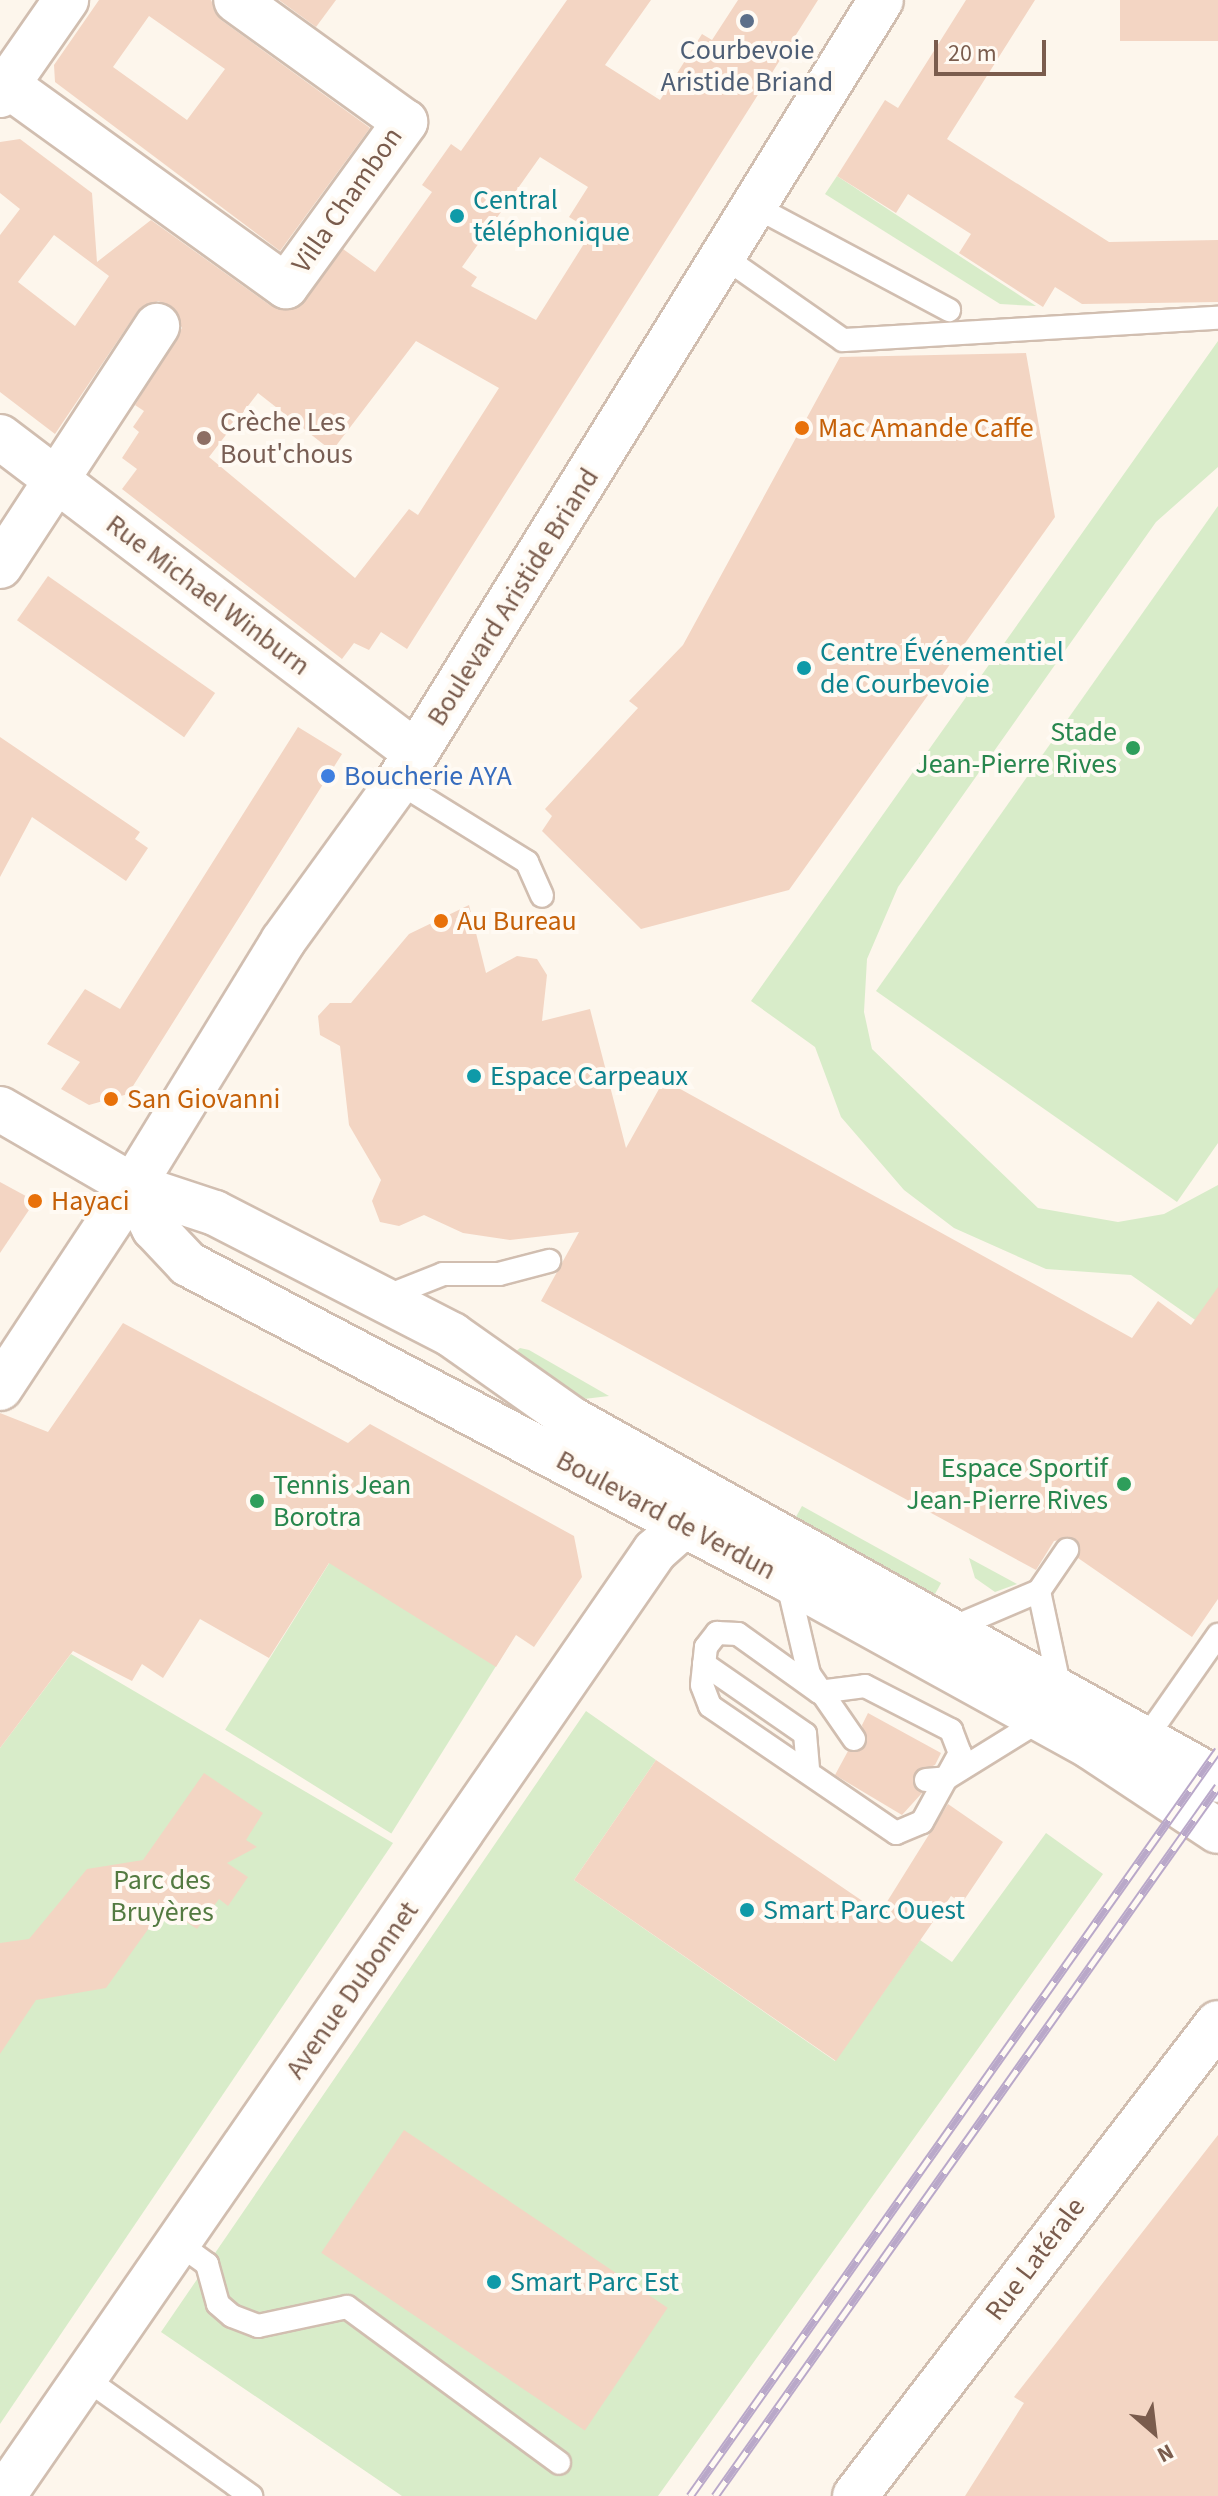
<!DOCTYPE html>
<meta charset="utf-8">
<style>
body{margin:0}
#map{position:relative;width:1218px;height:2496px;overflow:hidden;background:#fdf6ec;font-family:"Source Sans 3",sans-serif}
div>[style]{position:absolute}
.green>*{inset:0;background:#d8ecc9;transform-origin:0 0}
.building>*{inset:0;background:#f3d5c3;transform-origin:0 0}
.roads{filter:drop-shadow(2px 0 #d1beb0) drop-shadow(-2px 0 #d1beb0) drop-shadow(0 2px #d1beb0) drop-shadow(0 -2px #d1beb0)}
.lane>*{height:22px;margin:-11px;padding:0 11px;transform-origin:11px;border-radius:11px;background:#fff}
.street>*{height:44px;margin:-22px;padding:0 22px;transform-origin:22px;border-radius:22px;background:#fff}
.secondary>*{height:44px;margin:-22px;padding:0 22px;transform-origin:22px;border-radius:22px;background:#fff}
.rail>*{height:9px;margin-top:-4.5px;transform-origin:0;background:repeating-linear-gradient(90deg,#fffaf3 0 18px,#b9a8c9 0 36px);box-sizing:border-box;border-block:2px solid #b9a8c9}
.dots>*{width:22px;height:22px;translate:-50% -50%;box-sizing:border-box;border:4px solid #fffaf3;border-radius:50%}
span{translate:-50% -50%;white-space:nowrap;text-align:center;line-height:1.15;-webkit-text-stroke:8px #fffaf3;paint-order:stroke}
.service-label{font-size:28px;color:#4e5e75}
.street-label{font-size:28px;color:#7a5c4d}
.culture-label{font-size:28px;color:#0d838f}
.left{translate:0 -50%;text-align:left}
.education-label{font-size:28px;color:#785e54}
.food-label{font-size:28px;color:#c56008}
.leisure-label{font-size:28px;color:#27864d}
.right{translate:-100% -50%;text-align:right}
.shop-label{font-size:28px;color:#366cbe}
.park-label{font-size:28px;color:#537a41}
.north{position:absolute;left:1114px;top:2392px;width:80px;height:80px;-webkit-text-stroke:6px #fffaf3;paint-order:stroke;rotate:152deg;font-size:22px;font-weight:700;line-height:32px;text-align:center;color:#7a5c4d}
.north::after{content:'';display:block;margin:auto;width:28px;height:36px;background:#7a5c4d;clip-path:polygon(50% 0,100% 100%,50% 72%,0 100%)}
.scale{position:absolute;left:934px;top:40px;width:112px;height:36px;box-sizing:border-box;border:4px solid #7a5c4d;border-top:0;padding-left:10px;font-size:24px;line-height:28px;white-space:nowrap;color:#7a5c4d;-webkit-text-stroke:6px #fffaf3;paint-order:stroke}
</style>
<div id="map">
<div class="green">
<div style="clip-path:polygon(837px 176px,1036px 306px,1000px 304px,825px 194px)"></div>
<div style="clip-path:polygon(1218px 341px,1218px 467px,1156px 522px,898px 887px,867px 959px,864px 1012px,872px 1049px,1038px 1208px,1118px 1222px,1164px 1214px,1218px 1185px,1218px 1300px,1201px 1324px,1131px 1275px,1046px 1269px,954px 1228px,904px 1190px,841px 1117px,815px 1047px,751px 1001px)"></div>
<div style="clip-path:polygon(1218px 506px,1218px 1143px,1177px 1202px,876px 991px)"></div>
<div style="clip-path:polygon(520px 1348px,529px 1350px,609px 1396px,584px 1399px,514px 1353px)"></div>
<div style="left:383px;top:1477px;width:196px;height:298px;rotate:32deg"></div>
<div style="left:802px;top:1506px;width:159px;height:18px;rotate:29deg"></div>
<div style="clip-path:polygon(969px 1558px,1017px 1584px,995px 1592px,975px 1578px)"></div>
<div style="clip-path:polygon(71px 1654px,393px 1843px,0 2424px,0 1748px)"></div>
<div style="clip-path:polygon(586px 1711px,656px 1760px,574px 1880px,835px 2061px,920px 1940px,952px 1962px,1046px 1833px,1103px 1874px,658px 2496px,402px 2496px,161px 2332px)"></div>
</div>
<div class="building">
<div style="clip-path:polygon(evenodd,99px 0,211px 0,221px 20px,370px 128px,280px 251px,55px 82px,54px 65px,99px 0,149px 16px,225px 69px,187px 120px,113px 67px,149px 16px)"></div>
<div style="clip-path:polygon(279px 0,336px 0,316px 27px)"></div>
<div style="clip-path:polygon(evenodd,567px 0,651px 0,605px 65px,660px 100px,702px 34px,712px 40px,738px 0,818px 0,407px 649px,381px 632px,369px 650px,354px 643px,342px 659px,122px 489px,137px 469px,122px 458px,139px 432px,133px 427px,144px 411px,135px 405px,182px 328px,171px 306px,158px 301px,137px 312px,55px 434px,0 392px,0 235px,20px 209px,0 193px,0 142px,20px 139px,92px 193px,97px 262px,151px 220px,271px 306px,295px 309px,343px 249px,375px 272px,432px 192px,422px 185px,451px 144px,461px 151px,567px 0,540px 157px,588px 187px,569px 217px,592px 231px,536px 320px,471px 286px,477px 277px,462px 267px,540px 157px,567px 0,54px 235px,109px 276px,75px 326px,18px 282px,54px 235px,567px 0,416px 341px,499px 388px,418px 515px,409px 509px,355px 578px,209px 457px,258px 393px,332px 451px,416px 341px)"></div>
<div style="clip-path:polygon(966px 0,1035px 0,947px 139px,1109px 242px,1218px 240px,1218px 302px,1082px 304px,1055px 287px,1043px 307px,959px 253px,971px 234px,908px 194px,896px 213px,837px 176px,885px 100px,898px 108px)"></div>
<div style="left:1120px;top:0;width:98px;height:41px"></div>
<div style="clip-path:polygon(1026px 353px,1055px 517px,789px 890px,641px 929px,542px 831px,552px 816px,545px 809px,638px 708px,629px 701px,683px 645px,840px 357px)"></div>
<div style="left:48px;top:576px;width:204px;height:54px;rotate:35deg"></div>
<div style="clip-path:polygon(298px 727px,342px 754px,128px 1094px,89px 1105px,61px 1089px,80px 1062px,47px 1044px,85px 989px,120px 1009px)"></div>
<div style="clip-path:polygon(0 737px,140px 832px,135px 839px,148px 848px,126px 881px,32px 817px,0 877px)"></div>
<div style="clip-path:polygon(469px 905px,486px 973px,517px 956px,537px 959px,547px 975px,542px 1021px,590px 1009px,626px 1148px,664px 1080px,1132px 1338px,1158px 1301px,1191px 1325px,1218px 1287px,1218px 1599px,1192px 1637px,1078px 1558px,1074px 1538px,1054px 1541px,1036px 1570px,541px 1301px,579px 1232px,510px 1240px,463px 1233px,424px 1215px,399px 1226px,380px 1222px,372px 1201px,381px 1180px,349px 1125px,340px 1046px,320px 1035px,318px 1016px,330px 1003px,351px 1003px,409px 934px)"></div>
<div style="clip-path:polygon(0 1182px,35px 1201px,0 1253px)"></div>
<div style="clip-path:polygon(123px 1323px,348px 1443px,370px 1424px,574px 1536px,582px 1577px,534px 1647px,516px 1635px,496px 1667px,329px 1563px,269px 1658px,200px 1619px,163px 1678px,142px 1664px,132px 1681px,73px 1651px,0 1748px,0 1413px,48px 1432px)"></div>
<div style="clip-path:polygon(868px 1713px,941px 1753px,935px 1765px,914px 1774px,922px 1793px,902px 1815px,835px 1775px,848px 1751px,866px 1746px,862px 1725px)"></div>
<div style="clip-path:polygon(656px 1760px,880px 1913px,948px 1804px,1003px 1842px,962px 1903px,951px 1896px,836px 2061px,574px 1880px)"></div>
<div style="clip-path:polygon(204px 1773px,263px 1813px,246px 1840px,257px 1847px,227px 1863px,248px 1877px,228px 1906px,219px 1899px,197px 1929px,164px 1907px,106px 1988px,36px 2000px,0 2054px,0 1943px,29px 1939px,87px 1869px,143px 1860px)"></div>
<div style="left:404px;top:2130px;width:318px;height:148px;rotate:34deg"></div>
<div style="clip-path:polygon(1218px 2135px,1218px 2496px,965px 2496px,1024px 2403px,1014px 2397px)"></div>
</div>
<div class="roads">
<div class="lane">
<div style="left:756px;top:207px;width:219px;rotate:28.1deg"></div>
<div style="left:724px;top:257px;width:145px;rotate:34.9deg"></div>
<div style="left:843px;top:340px;width:376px;rotate:-3.4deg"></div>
<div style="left:398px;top:782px;width:152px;rotate:31.8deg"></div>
<div style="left:527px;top:862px;width:37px;rotate:66deg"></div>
<div style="left:380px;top:1299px;width:68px;rotate:-21.6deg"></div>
<div style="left:443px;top:1274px;width:56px"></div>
<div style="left:499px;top:1274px;width:52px;rotate:-14.6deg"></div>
<div style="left:787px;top:1580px;width:97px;rotate:76.8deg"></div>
<div style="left:809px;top:1674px;width:79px;rotate:55.3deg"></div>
<div style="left:1039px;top:1591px;width:50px;rotate:-55.7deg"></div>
<div style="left:952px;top:1628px;width:95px;rotate:-23deg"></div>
<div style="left:1039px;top:1591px;width:100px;rotate:77.9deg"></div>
<div style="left:717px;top:1633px;width:21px;rotate:3deg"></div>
<div style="left:738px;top:1634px;width:100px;rotate:35.6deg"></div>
<div style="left:819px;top:1692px;width:46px;rotate:-7.4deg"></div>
<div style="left:865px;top:1686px;width:97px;rotate:27.1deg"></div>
<div style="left:951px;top:1730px;width:25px;rotate:69deg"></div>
<div style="left:960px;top:1753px;width:79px;rotate:118.8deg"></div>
<div style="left:922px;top:1822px;width:28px;rotate:157deg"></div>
<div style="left:896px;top:1833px;width:225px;rotate:-145.7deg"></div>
<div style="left:710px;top:1706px;width:22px;rotate:-111deg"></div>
<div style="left:702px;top:1685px;width:38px;rotate:-84deg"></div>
<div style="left:706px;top:1647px;width:18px;rotate:-52deg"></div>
<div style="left:704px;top:1664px;width:123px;rotate:34.7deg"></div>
<div style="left:805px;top:1734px;width:37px;rotate:85deg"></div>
<div style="left:1146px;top:1738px;width:126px;rotate:-55deg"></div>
<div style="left:926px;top:1780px;width:21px;rotate:-5deg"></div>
<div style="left:947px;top:1778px;width:112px;rotate:-31.8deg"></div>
<div style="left:178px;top:2243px;width:36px;rotate:36deg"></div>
<div style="left:207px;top:2264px;width:41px;rotate:74.6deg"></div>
<div style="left:218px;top:2304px;width:18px;rotate:41deg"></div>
<div style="left:232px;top:2316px;width:28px;rotate:21deg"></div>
<div style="left:258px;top:2326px;width:91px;rotate:-12.1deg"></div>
<div style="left:347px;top:2307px;width:263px;rotate:36.3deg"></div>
<div style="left:85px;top:2378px;width:204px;rotate:35.4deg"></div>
</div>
<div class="street">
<div style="left:7px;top:85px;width:344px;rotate:35.8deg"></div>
<div style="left:286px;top:286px;width:203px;rotate:-54deg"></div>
<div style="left:405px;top:122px;width:208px;rotate:-144.2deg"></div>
<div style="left:0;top:95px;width:116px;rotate:-55.2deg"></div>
<div style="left:0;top:437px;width:521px;rotate:37.2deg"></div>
<div style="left:0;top:566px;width:287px;rotate:-56.8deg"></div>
<div style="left:133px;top:1186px;width:287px;rotate:-58.5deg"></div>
<div style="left:283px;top:941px;width:196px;rotate:-54.1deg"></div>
<div style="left:398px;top:782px;width:919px;rotate:-58.3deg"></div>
<div style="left:3px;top:2496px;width:1148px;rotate:-55.4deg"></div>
<div style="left:655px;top:1551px;width:74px;rotate:-41.7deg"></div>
</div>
<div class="secondary">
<div style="left:0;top:1109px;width:154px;rotate:30.1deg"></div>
<div style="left:133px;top:1186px;width:86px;rotate:18.2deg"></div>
<div style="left:215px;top:1213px;width:267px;rotate:27.2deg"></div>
<div style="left:452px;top:1335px;width:146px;rotate:35.2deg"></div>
<div style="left:571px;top:1419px;width:741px;rotate:29.16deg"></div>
<div style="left:133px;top:1186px;width:47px;rotate:63.4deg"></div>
<div style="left:154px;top:1228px;width:50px;rotate:46.6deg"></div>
<div style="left:188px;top:1264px;width:677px;rotate:27.74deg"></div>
<div style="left:787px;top:1579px;width:347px;rotate:28.9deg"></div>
<div style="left:1091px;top:1747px;width:152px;rotate:33.5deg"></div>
<div style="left:0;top:1388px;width:242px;rotate:-56.6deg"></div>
<div style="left:855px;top:2496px;width:596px;rotate:-52.5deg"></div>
</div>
</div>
<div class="rail">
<div style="left:690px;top:2496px;width:914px;rotate:-54.71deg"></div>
<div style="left:715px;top:2496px;width:870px;rotate:-54.68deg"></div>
</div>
<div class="dots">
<div style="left:747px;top:21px;background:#5c6f8a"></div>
<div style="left:457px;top:216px;background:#0f9aa8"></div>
<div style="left:802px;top:428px;background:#e8710a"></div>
<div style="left:204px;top:438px;background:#8d6e63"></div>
<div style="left:804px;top:668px;background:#0f9aa8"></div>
<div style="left:1133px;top:748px;background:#2e9e5b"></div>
<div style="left:328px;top:776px;background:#3f7fe0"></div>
<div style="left:441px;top:921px;background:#e8710a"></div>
<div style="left:474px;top:1076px;background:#0f9aa8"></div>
<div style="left:111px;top:1099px;background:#e8710a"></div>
<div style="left:35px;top:1201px;background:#e8710a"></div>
<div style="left:1124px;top:1484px;background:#2e9e5b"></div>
<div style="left:257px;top:1501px;background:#2e9e5b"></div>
<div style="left:747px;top:1910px;background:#0f9aa8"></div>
<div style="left:494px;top:2282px;background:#0f9aa8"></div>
</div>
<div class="service-label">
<span style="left:747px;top:66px">Courbevoie<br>Aristide Briand</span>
</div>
<div class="street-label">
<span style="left:347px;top:200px;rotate:-55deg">Villa Chambon</span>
<span style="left:208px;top:595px;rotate:37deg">Rue Michael Winburn</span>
<span style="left:513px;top:597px;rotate:-58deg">Boulevard Aristide Briand</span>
<span style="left:666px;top:1515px;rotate:28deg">Boulevard de Verdun</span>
<span style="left:352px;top:1990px;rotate:-55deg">Avenue Dubonnet</span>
<span style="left:1035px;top:2259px;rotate:-53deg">Rue Latérale</span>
</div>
<div class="culture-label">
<span class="left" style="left:473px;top:216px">Central<br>téléphonique</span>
<span class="left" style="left:820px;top:668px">Centre Événementiel<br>de Courbevoie</span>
<span class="left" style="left:490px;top:1076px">Espace Carpeaux</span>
<span class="left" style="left:763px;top:1910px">Smart Parc Ouest</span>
<span class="left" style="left:510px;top:2282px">Smart Parc Est</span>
</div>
<div class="education-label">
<span class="left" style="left:220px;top:438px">Crèche Les<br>Bout'chous</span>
</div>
<div class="food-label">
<span class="left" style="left:818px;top:428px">Mac Amande Caffe</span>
<span class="left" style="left:457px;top:921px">Au Bureau</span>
<span class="left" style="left:127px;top:1099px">San Giovanni</span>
<span class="left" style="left:51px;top:1201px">Hayaci</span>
</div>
<div class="leisure-label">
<span class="right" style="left:1117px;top:748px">Stade<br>Jean-Pierre Rives</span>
<span class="right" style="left:1108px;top:1484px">Espace Sportif<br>Jean-Pierre Rives</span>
<span class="left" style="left:273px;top:1501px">Tennis Jean<br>Borotra</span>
</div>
<div class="shop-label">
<span class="left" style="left:344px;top:776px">Boucherie AYA</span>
</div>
<div class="park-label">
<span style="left:162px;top:1896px">Parc des<br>Bruyères</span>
</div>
<div class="north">N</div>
<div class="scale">20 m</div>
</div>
